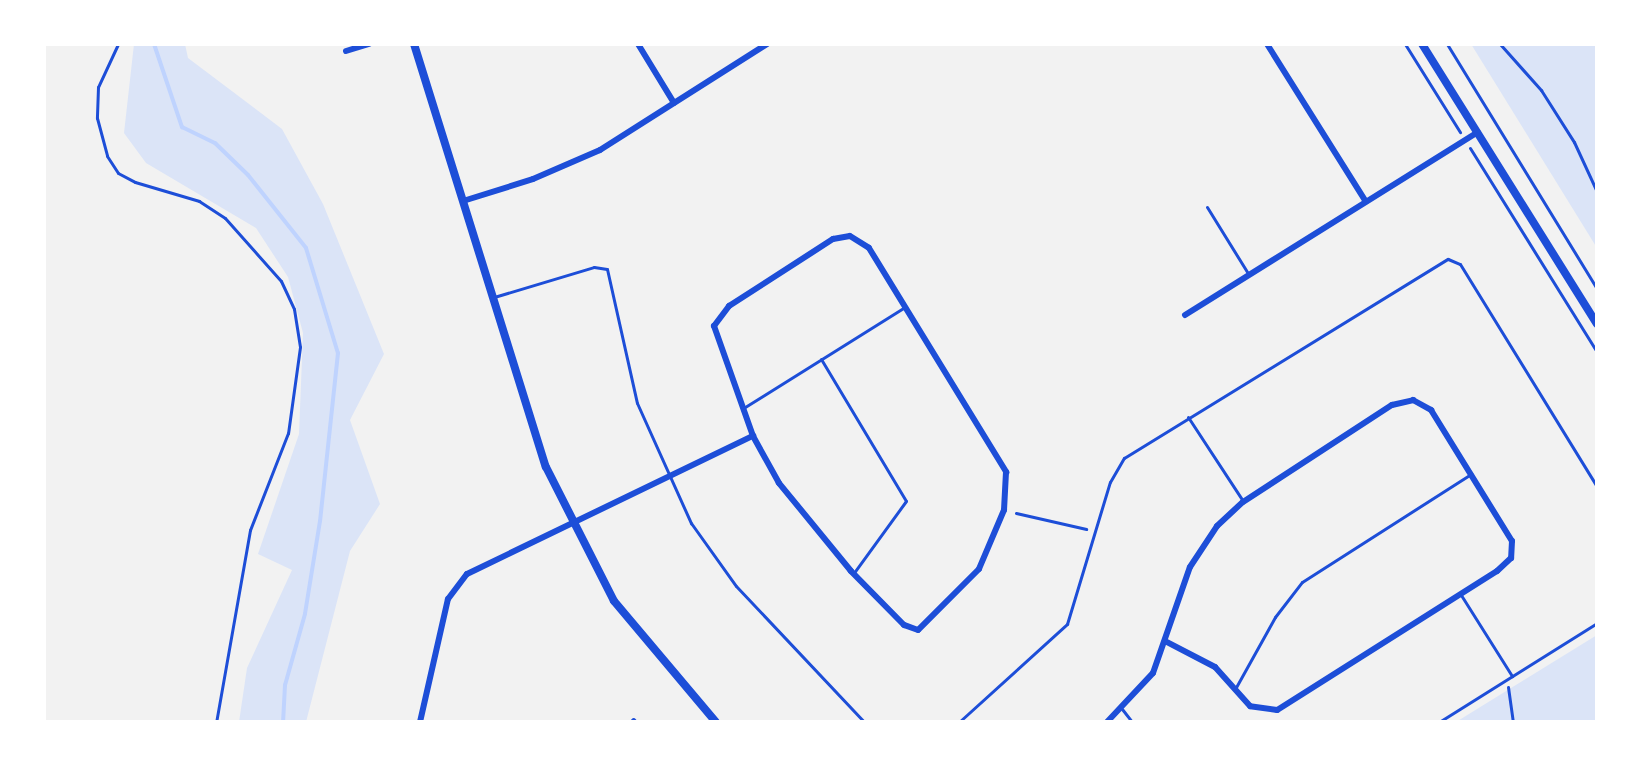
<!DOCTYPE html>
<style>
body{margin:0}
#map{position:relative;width:1641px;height:766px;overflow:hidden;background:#f2f2f2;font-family:"DejaVu Sans",sans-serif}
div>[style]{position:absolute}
.green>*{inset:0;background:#dbe4f7}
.stream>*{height:4px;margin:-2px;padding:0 2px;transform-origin:2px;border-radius:2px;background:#bfd3fe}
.path>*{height:3px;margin:-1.5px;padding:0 1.5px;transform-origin:1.5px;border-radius:1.5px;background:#1d4ed8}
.service>*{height:3px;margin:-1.5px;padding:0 1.5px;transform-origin:1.5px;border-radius:1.5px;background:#1d4ed8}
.minor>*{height:6px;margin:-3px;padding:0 3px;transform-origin:3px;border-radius:3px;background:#1d4ed8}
.tertiary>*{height:8px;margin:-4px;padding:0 4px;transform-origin:4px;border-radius:4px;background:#1d4ed8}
span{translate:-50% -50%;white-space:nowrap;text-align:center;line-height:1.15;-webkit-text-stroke:8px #fff;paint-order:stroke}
.frame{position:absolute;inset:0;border:46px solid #fff;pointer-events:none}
</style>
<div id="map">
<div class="green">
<div style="clip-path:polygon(134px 44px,185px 44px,188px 58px,282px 129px,323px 204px,384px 354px,350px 420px,380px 504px,350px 551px,306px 722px,239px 722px,247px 668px,292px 570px,258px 554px,299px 434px,303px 333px,288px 277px,256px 228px,146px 163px,124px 133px)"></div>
<div style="clip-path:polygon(1471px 44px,1597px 44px,1597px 248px)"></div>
<div style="clip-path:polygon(1597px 635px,1597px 722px,1456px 722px)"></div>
</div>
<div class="stream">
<div style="left:154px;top:44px;width:88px;rotate:71.4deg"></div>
<div style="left:182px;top:127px;width:37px;rotate:26deg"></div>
<div style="left:215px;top:143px;width:46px;rotate:44.1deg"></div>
<div style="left:248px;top:175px;width:93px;rotate:51.5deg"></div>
<div style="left:306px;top:248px;width:110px;rotate:73.1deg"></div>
<div style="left:338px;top:353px;width:169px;rotate:96.1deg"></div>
<div style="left:320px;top:521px;width:94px;rotate:99.2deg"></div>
<div style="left:305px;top:614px;width:74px;rotate:105.7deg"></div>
<div style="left:285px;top:685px;width:37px;rotate:93deg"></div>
</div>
<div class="path">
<div style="left:118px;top:44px;width:47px;rotate:114.9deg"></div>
<div style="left:98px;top:87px;width:31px;rotate:92deg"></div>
<div style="left:97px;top:118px;width:39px;rotate:75deg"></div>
<div style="left:107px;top:156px;width:20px;rotate:57deg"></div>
<div style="left:118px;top:173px;width:19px;rotate:28deg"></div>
<div style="left:135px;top:182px;width:67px;rotate:16.5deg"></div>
<div style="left:199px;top:201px;width:31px;rotate:33deg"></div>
<div style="left:225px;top:218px;width:84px;rotate:48.4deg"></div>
<div style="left:281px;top:281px;width:31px;rotate:65deg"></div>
<div style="left:294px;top:309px;width:38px;rotate:81deg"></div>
<div style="left:300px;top:347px;width:87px;rotate:97.9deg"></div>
<div style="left:288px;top:433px;width:104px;rotate:111.4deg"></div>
<div style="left:250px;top:530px;width:195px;rotate:100deg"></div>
<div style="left:1405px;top:44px;width:104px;rotate:58deg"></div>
<div style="left:1447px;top:44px;width:287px;rotate:58.5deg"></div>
<div style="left:1500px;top:44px;width:62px;rotate:48.3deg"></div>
<div style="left:1541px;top:90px;width:62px;rotate:57.6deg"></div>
<div style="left:1574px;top:142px;width:55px;rotate:65.3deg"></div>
<div style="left:1470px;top:148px;width:240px;rotate:58.1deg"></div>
<div style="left:1016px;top:513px;width:72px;rotate:12.9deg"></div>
<div style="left:1508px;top:687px;width:35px;rotate:82deg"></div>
</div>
<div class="service">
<div style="left:1207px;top:207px;width:80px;rotate:58.3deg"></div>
<div style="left:494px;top:297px;width:104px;rotate:-16.7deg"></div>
<div style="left:594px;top:267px;width:13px;rotate:9deg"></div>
<div style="left:607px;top:269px;width:137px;rotate:77.4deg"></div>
<div style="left:637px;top:403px;width:132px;rotate:65.8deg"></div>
<div style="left:691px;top:523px;width:77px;rotate:54.5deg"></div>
<div style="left:736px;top:586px;width:187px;rotate:46.7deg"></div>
<div style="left:821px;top:359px;width:165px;rotate:59.1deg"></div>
<div style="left:906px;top:501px;width:90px;rotate:126deg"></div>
<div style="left:745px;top:407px;width:189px;rotate:-32deg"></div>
<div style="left:1188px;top:417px;width:100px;rotate:56.8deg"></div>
<div style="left:1461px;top:595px;width:96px;rotate:57.8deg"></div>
<div style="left:1235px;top:689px;width:82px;rotate:-60.9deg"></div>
<div style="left:1275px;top:617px;width:44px;rotate:-52.4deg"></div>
<div style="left:1302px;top:582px;width:201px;rotate:-32.6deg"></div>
<div style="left:1122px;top:709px;width:16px;rotate:52deg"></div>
<div style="left:959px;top:722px;width:146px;rotate:-42.2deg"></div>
<div style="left:1067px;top:624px;width:148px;rotate:-73.2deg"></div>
<div style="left:1110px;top:482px;width:28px;rotate:-60deg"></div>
<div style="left:1124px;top:458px;width:380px;rotate:-31.6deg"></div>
<div style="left:1448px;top:259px;width:13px;rotate:23deg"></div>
<div style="left:1460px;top:264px;width:262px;rotate:58.4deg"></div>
<div style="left:1439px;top:722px;width:186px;rotate:-32.1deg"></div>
</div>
<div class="minor">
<div style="left:638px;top:44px;width:69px;rotate:58.6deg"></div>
<div style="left:1267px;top:44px;width:186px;rotate:57.9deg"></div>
<div style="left:346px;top:51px;width:24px;rotate:-17deg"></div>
<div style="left:463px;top:201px;width:73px;rotate:-17.4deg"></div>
<div style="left:533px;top:179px;width:73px;rotate:-23.4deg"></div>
<div style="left:600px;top:150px;width:198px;rotate:-32.4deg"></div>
<div style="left:850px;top:236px;width:22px;rotate:32deg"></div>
<div style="left:869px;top:248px;width:263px;rotate:58.5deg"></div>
<div style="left:1006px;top:472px;width:38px;rotate:93deg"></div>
<div style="left:1004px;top:510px;width:64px;rotate:113deg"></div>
<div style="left:979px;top:569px;width:86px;rotate:135deg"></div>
<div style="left:918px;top:630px;width:15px;rotate:-160deg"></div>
<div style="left:904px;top:625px;width:76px;rotate:-134.5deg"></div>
<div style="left:851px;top:571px;width:114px;rotate:-129.3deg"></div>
<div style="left:779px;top:483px;width:54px;rotate:-119deg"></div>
<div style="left:753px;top:436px;width:117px;rotate:-109.5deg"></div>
<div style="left:714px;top:326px;width:25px;rotate:-53deg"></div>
<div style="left:729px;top:306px;width:124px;rotate:-32.8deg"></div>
<div style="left:833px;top:239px;width:17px;rotate:-10deg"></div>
<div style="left:1185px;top:315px;width:345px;rotate:-32deg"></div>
<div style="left:420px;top:722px;width:126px;rotate:-77.2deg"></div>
<div style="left:448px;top:599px;width:31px;rotate:-53deg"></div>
<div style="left:467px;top:574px;width:318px;rotate:-25.8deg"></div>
<div style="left:633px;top:722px;width:1px;rotate:-45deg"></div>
<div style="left:1107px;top:722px;width:67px;rotate:-46.8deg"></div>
<div style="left:1153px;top:673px;width:112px;rotate:-70.8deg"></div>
<div style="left:1190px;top:567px;width:49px;rotate:-56.6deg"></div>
<div style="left:1217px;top:526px;width:35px;rotate:-43deg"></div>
<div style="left:1243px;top:502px;width:178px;rotate:-33.1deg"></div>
<div style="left:1392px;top:405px;width:22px;rotate:-13deg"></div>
<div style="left:1413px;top:400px;width:21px;rotate:29deg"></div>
<div style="left:1431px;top:410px;width:154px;rotate:58.3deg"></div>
<div style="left:1512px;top:541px;width:17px;rotate:93deg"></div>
<div style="left:1511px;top:558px;width:19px;rotate:137deg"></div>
<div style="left:1497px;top:571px;width:260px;rotate:147.7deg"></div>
<div style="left:1277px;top:710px;width:27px;rotate:-172deg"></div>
<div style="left:1250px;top:706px;width:52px;rotate:-131.9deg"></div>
<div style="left:1215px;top:667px;width:54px;rotate:-152.5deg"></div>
</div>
<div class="tertiary">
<div style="left:414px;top:44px;width:443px;rotate:72.7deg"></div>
<div style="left:546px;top:467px;width:150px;rotate:63.1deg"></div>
<div style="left:614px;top:601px;width:158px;rotate:49.9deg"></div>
<div style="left:1422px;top:44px;width:330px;rotate:58deg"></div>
</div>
<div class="frame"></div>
</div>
